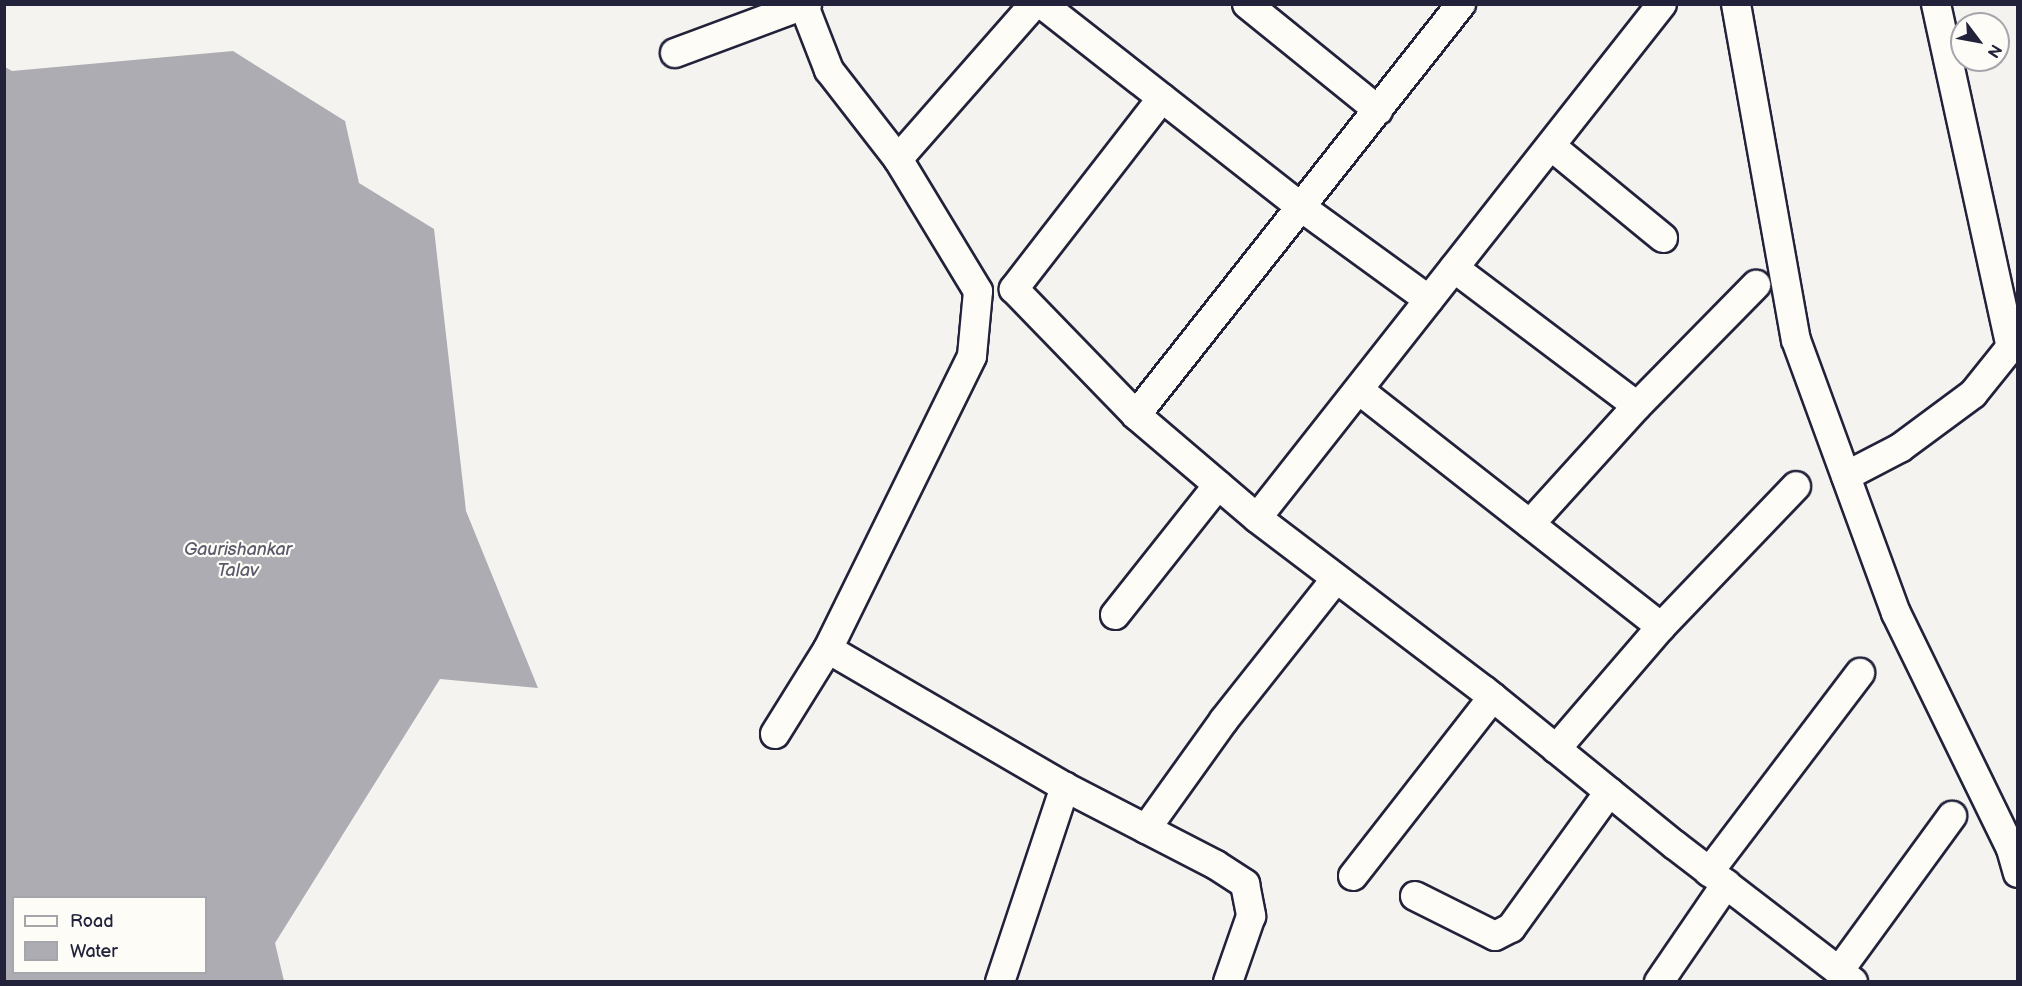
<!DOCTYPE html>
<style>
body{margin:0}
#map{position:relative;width:2022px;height:986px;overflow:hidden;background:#f4f3ef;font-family:"Balsamiq Sans",sans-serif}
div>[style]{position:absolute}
.water>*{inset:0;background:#acacb2}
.roads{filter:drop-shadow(2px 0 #22223b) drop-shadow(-2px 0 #22223b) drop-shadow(0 2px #22223b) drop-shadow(0 -2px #22223b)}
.minor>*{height:28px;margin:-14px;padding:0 14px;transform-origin:14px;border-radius:14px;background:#fdfcf7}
span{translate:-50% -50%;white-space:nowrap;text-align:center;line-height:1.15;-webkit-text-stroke:4.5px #fdfcf7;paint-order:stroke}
.water-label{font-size:18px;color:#59596b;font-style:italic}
.frame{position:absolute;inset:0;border:6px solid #22223b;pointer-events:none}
.legend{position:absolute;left:12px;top:896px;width:195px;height:78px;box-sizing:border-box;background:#fdfcf7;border:2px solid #a5a5ac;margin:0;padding:8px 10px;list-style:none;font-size:18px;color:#22223b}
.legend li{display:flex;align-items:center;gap:12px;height:30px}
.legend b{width:30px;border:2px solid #a5a5ac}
.north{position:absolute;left:1950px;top:12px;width:60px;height:60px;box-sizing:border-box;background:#fdfcf7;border:2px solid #a5a5ac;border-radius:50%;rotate:122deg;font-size:16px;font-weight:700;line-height:24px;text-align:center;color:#22223b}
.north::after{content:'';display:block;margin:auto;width:21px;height:27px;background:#22223b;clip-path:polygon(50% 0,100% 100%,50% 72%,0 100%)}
</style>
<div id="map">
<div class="water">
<div style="clip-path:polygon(evenodd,233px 51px,345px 121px,359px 183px,434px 229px,466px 511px,538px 688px,440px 679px,275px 943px,284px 981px,5px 981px,5px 67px,12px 71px,233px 51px,14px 898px,206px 898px,206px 972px,14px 972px,14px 898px)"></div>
</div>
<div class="roads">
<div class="minor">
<div style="left:1042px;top:4px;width:329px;rotate:38.1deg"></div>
<div style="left:1301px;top:207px;width:158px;rotate:36deg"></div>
<div style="left:1247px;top:4px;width:169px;rotate:39deg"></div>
<div style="left:1662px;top:4px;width:654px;rotate:128.24deg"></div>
<div style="left:1257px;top:518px;width:285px;rotate:37.2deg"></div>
<div style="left:1484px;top:690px;width:247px;rotate:39.1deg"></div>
<div style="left:1676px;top:846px;width:223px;rotate:37.5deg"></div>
<div style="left:1736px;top:4px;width:341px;rotate:79.9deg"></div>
<div style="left:1796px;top:340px;width:291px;rotate:69.9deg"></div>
<div style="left:1896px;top:613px;width:263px;rotate:64deg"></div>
<div style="left:2011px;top:849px;width:25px;rotate:74deg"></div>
<div style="left:1936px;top:4px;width:348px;rotate:77.7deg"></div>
<div style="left:675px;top:53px;width:141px;rotate:-20.4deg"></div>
<div style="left:1162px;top:98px;width:242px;rotate:127.8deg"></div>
<div style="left:1014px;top:289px;width:175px;rotate:45.9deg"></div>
<div style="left:1136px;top:415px;width:159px;rotate:40.4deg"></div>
<div style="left:1551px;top:146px;width:145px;rotate:39.4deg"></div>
<div style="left:898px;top:159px;width:206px;rotate:-48.7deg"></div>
<div style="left:1454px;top:268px;width:229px;rotate:37deg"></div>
<div style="left:1359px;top:390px;width:384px;rotate:38.1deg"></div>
<div style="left:1136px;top:415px;width:524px;rotate:-51.66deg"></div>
<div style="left:1846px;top:476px;width:61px;rotate:-27.4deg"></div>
<div style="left:1900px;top:448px;width:91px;rotate:-36.5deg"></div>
<div style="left:1973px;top:394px;width:72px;rotate:-51.2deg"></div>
<div style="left:1530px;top:524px;width:159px;rotate:-47.8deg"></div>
<div style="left:1637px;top:406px;width:170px;rotate:-45.5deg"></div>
<div style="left:1115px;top:615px;width:166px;rotate:-51.6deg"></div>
<div style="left:828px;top:649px;width:274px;rotate:30.2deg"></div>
<div style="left:1065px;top:787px;width:170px;rotate:27.3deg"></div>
<div style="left:1216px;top:865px;width:35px;rotate:33deg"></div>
<div style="left:1245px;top:884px;width:33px;rotate:79deg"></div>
<div style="left:1251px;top:916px;width:70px;rotate:109.2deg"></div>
<div style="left:775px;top:734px;width:100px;rotate:-58.1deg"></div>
<div style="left:828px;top:649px;width:326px;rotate:-63.8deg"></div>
<div style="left:972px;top:356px;width:65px;rotate:-84.7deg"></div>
<div style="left:978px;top:291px;width:154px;rotate:-121.2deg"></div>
<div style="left:898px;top:159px;width:113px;rotate:-127.8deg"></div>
<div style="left:829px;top:70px;width:69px;rotate:-111.3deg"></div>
<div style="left:1556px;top:749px;width:161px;rotate:-49.3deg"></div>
<div style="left:1661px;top:627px;width:195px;rotate:-46.2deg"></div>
<div style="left:1146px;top:829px;width:134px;rotate:-54.4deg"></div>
<div style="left:1224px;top:720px;width:179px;rotate:-51.6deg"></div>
<div style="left:1709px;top:872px;width:250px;rotate:-52.8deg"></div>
<div style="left:1353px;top:876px;width:227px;rotate:-52deg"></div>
<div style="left:1415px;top:896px;width:89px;rotate:26.6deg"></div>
<div style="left:1495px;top:936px;width:18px;rotate:-27deg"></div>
<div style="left:1511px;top:928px;width:168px;rotate:-54.2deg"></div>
<div style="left:1839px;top:971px;width:192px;rotate:-53.9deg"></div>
<div style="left:1000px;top:982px;width:206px;rotate:-71.6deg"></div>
<div style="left:1659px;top:982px;width:119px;rotate:-55.6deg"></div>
</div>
</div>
<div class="water-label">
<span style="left:238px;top:561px">Gaurishankar<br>Talav</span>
</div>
<div class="frame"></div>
<ul class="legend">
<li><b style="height:8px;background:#fdfcf7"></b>Road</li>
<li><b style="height:16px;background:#acacb2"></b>Water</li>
</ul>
<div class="north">N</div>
</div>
